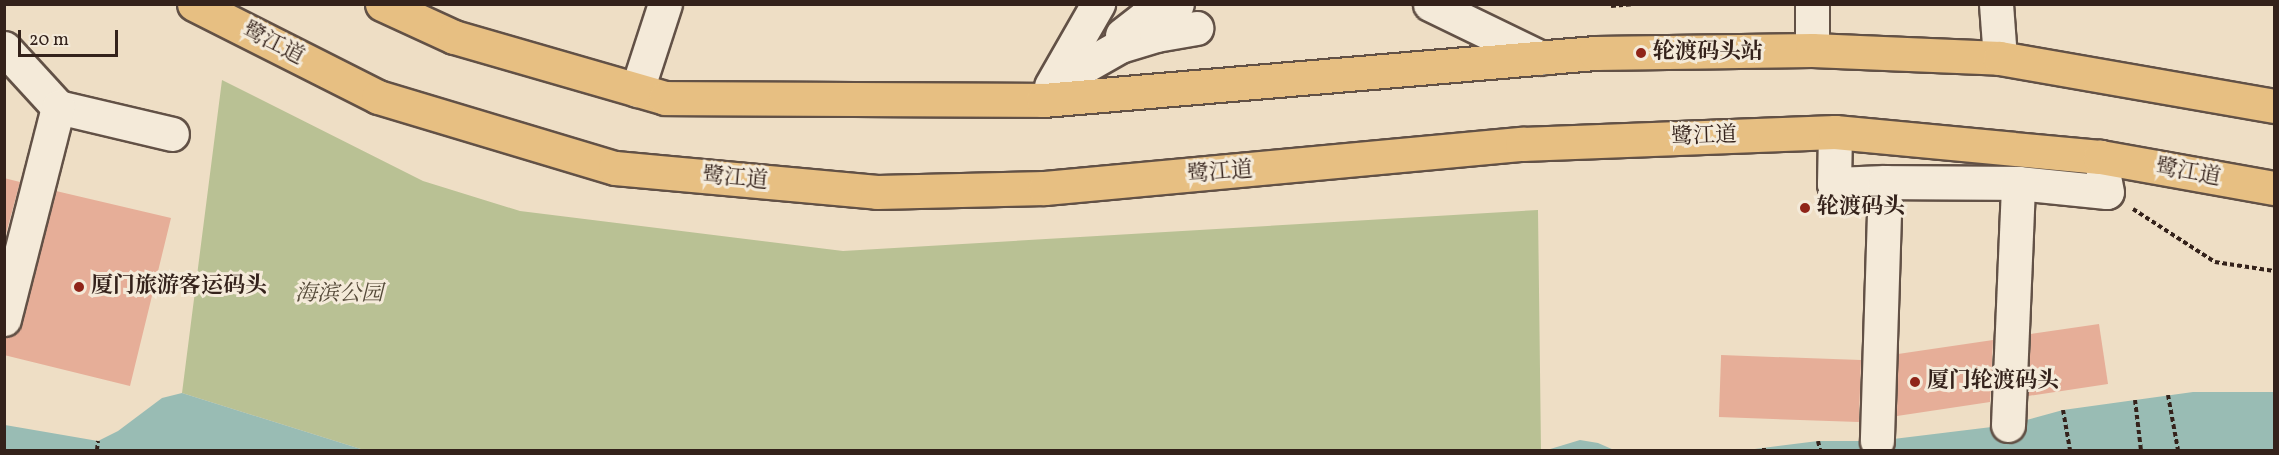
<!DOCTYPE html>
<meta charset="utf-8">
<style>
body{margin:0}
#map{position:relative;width:2279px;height:455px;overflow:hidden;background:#eedec5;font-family:Vollkorn,"Noto Serif SC",serif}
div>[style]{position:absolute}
.green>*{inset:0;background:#b9c194}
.water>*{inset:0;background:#99bcb4}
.building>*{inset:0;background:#e6ae98;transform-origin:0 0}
.path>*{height:4px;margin-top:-2px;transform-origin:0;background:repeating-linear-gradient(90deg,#34221b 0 4.5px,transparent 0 7.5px)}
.roads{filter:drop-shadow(2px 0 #625146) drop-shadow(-2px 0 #625146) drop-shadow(0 2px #625146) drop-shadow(0 -2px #625146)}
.minor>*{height:33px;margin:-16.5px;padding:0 16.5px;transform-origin:16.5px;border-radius:16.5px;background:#f4ead9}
.major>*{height:33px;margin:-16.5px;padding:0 16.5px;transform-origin:16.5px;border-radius:16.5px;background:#e7bf82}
.dots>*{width:16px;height:16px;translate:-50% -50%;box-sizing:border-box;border:3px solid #f4ead9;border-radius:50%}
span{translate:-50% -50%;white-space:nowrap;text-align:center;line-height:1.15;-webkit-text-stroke:6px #f4ead9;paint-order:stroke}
.street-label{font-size:22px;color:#34221b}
.poi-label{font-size:22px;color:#34221b;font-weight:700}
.left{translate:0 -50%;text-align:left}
.park-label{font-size:22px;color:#554a39;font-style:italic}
.frame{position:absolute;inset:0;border:6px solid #34221b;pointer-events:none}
.scale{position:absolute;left:18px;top:30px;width:100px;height:27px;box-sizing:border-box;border:3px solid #34221b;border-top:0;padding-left:8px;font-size:18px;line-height:21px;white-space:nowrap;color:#34221b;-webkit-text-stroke:4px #f4ead9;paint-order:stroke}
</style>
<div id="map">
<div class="green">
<div style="clip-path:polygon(222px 80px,423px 181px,520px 211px,843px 251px,1538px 210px,1541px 450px,364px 450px,182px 393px)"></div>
</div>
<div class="water">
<div style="clip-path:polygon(2193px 392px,2274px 392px,2274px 450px,1747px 450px,1818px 441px,1877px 441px,2008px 425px,2063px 410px)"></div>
<div style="clip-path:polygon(182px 393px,364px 450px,5px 450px,5px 425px,98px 441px,118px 431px,162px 398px)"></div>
<div style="clip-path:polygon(1580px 440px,1598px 443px,1614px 450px,1547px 450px)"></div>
</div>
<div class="building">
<div style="clip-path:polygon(4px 178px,20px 182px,4px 241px)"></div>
<div style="clip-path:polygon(56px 191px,171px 218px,130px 386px,4px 355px,4px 337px,17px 332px,22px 324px)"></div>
<div style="clip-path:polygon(2099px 324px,2108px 384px,2028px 396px,2031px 334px)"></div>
<div style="clip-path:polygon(1993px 340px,1990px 402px,1897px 416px,1898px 354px)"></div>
<div style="left:1861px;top:360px;width:62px;height:140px;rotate:92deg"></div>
</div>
<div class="path">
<div style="left:1611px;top:6px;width:21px;rotate:-5deg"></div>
<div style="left:2133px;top:209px;width:98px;rotate:32.9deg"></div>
<div style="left:2215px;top:262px;width:60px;rotate:8.7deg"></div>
<div style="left:2168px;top:395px;width:56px;rotate:79.7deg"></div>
<div style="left:2135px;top:400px;width:50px;rotate:83.2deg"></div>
<div style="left:2063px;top:410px;width:41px;rotate:80.1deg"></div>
<div style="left:1818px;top:441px;width:9px;rotate:77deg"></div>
<div style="left:1764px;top:448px;width:2px;rotate:90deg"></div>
<div style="left:97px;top:450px;width:9px;rotate:-84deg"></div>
</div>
<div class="roads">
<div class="minor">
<div style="left:1430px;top:4px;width:123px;rotate:25.9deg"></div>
<div style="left:1996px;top:4px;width:54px;rotate:85.8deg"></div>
<div style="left:1122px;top:35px;width:31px;rotate:-38deg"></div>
<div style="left:1146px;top:16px;width:33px;rotate:-21deg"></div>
<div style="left:4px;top:48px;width:80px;rotate:47.5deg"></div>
<div style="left:58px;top:107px;width:117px;rotate:13.3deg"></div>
<div style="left:1812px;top:50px;width:46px;rotate:-90deg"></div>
<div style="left:1051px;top:86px;width:95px;rotate:-60.2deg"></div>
<div style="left:637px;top:90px;width:90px;rotate:-72deg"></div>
<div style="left:1043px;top:100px;width:46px;rotate:-40.6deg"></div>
<div style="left:1078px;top:70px;width:48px;rotate:-29.7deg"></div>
<div style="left:1120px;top:46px;width:38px;rotate:-17deg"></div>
<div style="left:1156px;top:35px;width:41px;rotate:-9.9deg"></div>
<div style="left:1835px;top:132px;width:52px;rotate:91.1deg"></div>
<div style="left:1834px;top:184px;width:51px;rotate:-2.2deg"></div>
<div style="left:1885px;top:182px;width:259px;rotate:91.8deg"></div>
<div style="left:1885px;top:182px;width:133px;rotate:0.4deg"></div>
<div style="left:4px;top:319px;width:219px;rotate:-75.7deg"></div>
<div style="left:2008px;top:425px;width:242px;rotate:-87.6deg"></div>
<div style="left:2018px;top:183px;width:89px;rotate:5.8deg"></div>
<div style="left:2107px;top:192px;width:36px;rotate:-101deg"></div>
</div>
<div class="major">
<div style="left:194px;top:4px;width:206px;rotate:26.8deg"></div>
<div style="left:378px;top:97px;width:247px;rotate:16.7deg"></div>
<div style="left:615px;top:168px;width:263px;rotate:5.2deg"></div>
<div style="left:877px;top:192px;width:168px;rotate:-1.4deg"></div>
<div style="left:1045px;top:188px;width:479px;rotate:-5.3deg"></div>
<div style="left:1522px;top:144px;width:313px;rotate:-2.2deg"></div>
<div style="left:1835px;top:132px;width:266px;rotate:5.4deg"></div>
<div style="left:2100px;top:157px;width:177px;rotate:10.1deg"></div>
<div style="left:382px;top:4px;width:79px;rotate:24.6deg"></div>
<div style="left:454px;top:37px;width:220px;rotate:16.1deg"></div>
<div style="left:665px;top:98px;width:378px;rotate:0.3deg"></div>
<div style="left:1043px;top:100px;width:554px;rotate:-4.87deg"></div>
<div style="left:1595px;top:53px;width:217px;rotate:-0.8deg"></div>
<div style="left:1812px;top:50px;width:188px;rotate:2.4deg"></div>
<div style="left:2000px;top:58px;width:278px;rotate:9.9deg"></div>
</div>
</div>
<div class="dots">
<div style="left:1641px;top:53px;background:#8f2418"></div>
<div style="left:1805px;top:208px;background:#8f2418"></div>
<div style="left:79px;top:287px;background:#8f2418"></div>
<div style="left:1915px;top:382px;background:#8f2418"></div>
</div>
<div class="street-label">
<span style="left:273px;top:44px;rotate:27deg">鹭江道</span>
<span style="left:1704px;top:137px;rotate:-2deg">鹭江道</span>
<span style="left:1220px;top:173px;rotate:-5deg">鹭江道</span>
<span style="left:2188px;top:173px;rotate:10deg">鹭江道</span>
<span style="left:735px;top:179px;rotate:5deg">鹭江道</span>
</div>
<div class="poi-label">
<span class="left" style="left:1653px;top:53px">轮渡码头站</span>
<span class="left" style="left:1817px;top:208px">轮渡码头</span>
<span class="left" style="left:91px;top:287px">厦门旅游客运码头</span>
<span class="left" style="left:1927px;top:382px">厦门轮渡码头</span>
</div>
<div class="park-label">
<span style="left:339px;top:295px">海滨公园</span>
</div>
<div class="frame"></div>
<div class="scale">20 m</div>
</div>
